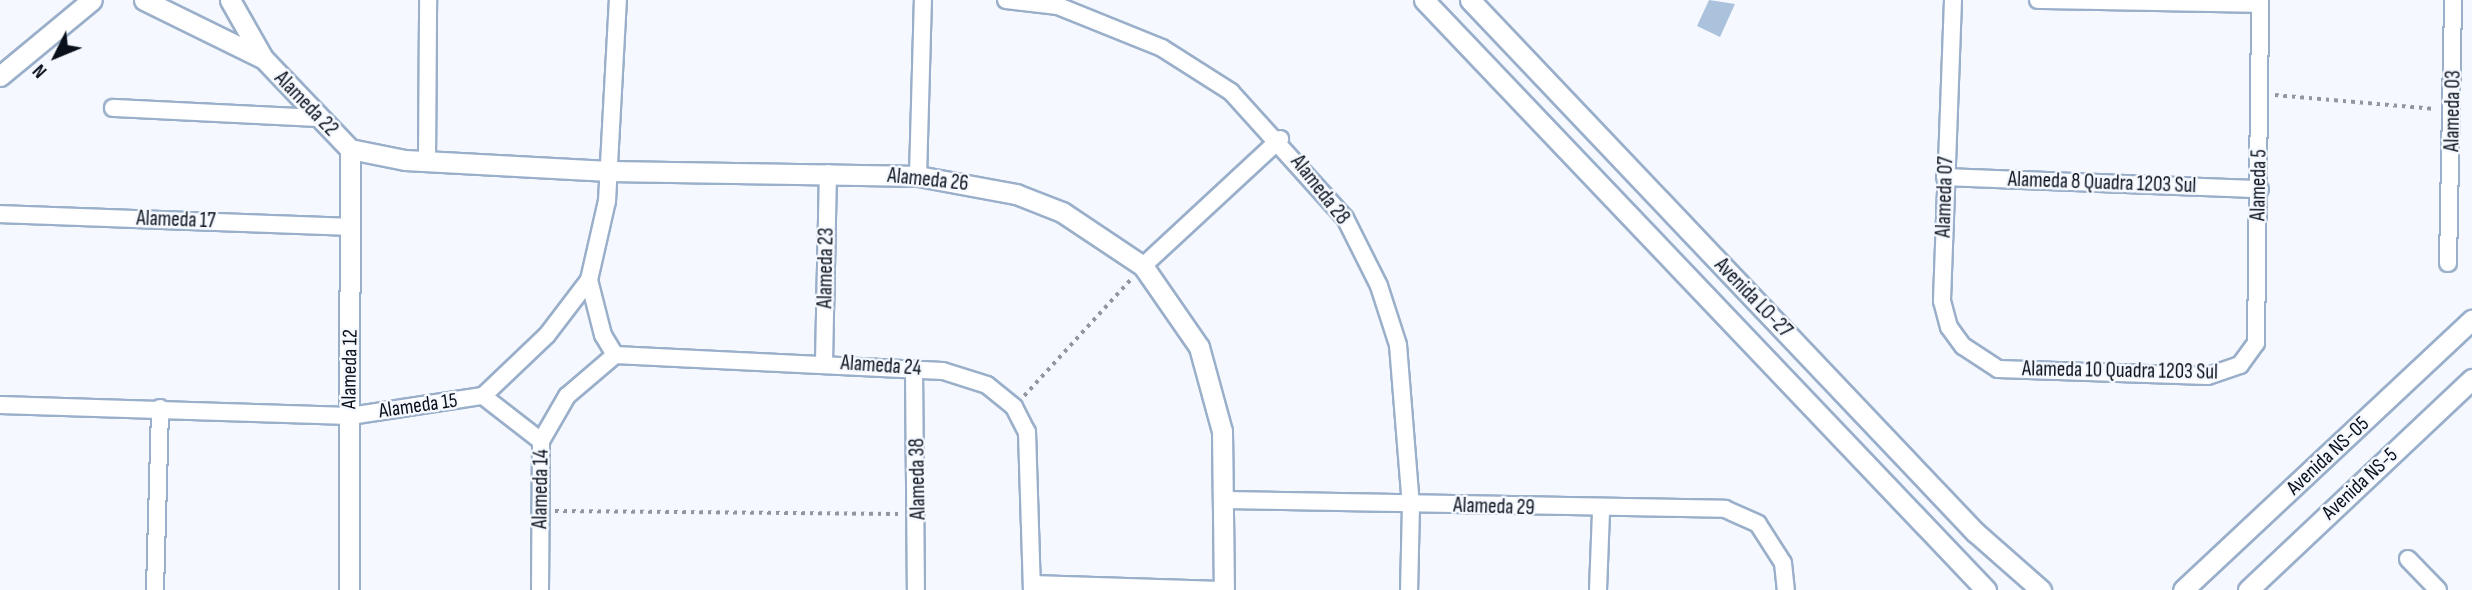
<!DOCTYPE html>
<style>
body{margin:0}
#map{position:relative;width:2472px;height:590px;overflow:hidden;background:#f5f9ff;font-family:"Sofia Sans Condensed",sans-serif}
div>[style]{position:absolute}
.building>*{inset:0;background:#abc2dc}
.path>*{height:3.5px;margin-top:-1.75px;transform-origin:0;background:repeating-linear-gradient(90deg,#92979f 0 3.5px,transparent 0 8.5px)}
.roads{filter:drop-shadow(2px 0 #9aafca) drop-shadow(-2px 0 #9aafca) drop-shadow(0 2px #9aafca) drop-shadow(0 -2px #9aafca)}
.minor>*{height:16px;margin:-8px;padding:0 8px;transform-origin:8px;border-radius:8px;background:#fff}
.tertiary>*{height:19px;margin:-9.5px;padding:0 9.5px;transform-origin:9.5px;border-radius:9.5px;background:#fff}
span{translate:-50% -50%;white-space:nowrap;text-align:center;line-height:1.15;-webkit-text-stroke:5px #f5f9ff;paint-order:stroke}
.street-label{font-size:21px;color:#09101a}
.north{position:absolute;left:21px;top:21px;width:70px;height:70px;-webkit-text-stroke:5px #f5f9ff;paint-order:stroke;rotate:227deg;font-size:19px;font-weight:700;line-height:28px;text-align:center;color:#09101a}
.north::after{content:'';display:block;margin:auto;width:24px;height:32px;background:#09101a;clip-path:polygon(50% 0,100% 100%,50% 72%,0 100%)}
</style>
<div id="map">
<div class="building">
<div style="clip-path:polygon(1709px 0,1735px 4px,1720px 37px,1697px 26px)"></div>
</div>
<div class="path">
<div style="left:2275px;top:95px;width:161px;rotate:5deg"></div>
<div style="left:1024px;top:396px;width:160px;rotate:-47.5deg"></div>
<div style="left:555px;top:511px;width:345px;rotate:0.5deg"></div>
</div>
<div class="roads">
<div class="minor">
<div style="left:1006px;top:0;width:52px;rotate:6.6deg"></div>
<div style="left:1058px;top:6px;width:112px;rotate:22deg"></div>
<div style="left:1162px;top:48px;width:82px;rotate:32.5deg"></div>
<div style="left:1231px;top:92px;width:170px;rotate:47.9deg"></div>
<div style="left:1345px;top:218px;width:76px;rotate:63.4deg"></div>
<div style="left:1379px;top:286px;width:62px;rotate:72.1deg"></div>
<div style="left:1398px;top:345px;width:161px;rotate:85.4deg"></div>
<div style="left:1411px;top:505px;width:85px;rotate:91.3deg"></div>
<div style="left:1953px;top:0;width:301px;rotate:92.1deg"></div>
<div style="left:1942px;top:301px;width:27px;rotate:75deg"></div>
<div style="left:1949px;top:327px;width:24px;rotate:54deg"></div>
<div style="left:1963px;top:346px;width:42px;rotate:33.3deg"></div>
<div style="left:1998px;top:369px;width:210px;rotate:1.9deg"></div>
<div style="left:2208px;top:376px;width:34px;rotate:-19deg"></div>
<div style="left:2240px;top:365px;width:27px;rotate:-54deg"></div>
<div style="left:2256px;top:343px;width:343px;rotate:-89.3deg"></div>
<div style="left:2038px;top:0;width:221px;rotate:1deg"></div>
<div style="left:113px;top:108px;width:207px;rotate:2.8deg"></div>
<div style="left:427px;top:161px;width:161px;rotate:-89.6deg"></div>
<div style="left:918px;top:176px;width:176px;rotate:-88.4deg"></div>
<div style="left:1945px;top:177px;width:315px;rotate:2.2deg"></div>
<div style="left:0;top:214px;width:352px;rotate:2.1deg"></div>
<div style="left:2448px;top:263px;width:263px;rotate:-88.9deg"></div>
<div style="left:1143px;top:266px;width:187px;rotate:-42.8deg"></div>
<div style="left:589px;top:280px;width:57px;rotate:75.7deg"></div>
<div style="left:603px;top:335px;width:23px;rotate:59deg"></div>
<div style="left:824px;top:362px;width:189px;rotate:-88.8deg"></div>
<div style="left:914px;top:369px;width:221px;rotate:89.5deg"></div>
<div style="left:483px;top:396px;width:73px;rotate:37.8deg"></div>
<div style="left:0;top:405px;width:350px;rotate:1.8deg"></div>
<div style="left:350px;top:416px;width:134px;rotate:-8.6deg"></div>
<div style="left:483px;top:396px;width:88px;rotate:-43.6deg"></div>
<div style="left:547px;top:335px;width:69px;rotate:-52.6deg"></div>
<div style="left:589px;top:280px;width:81px;rotate:-77.2deg"></div>
<div style="left:607px;top:201px;width:201px;rotate:-86.9deg"></div>
<div style="left:1226px;top:500px;width:499px;rotate:1deg"></div>
<div style="left:1725px;top:509px;width:36px;rotate:24deg"></div>
<div style="left:1758px;top:524px;width:46px;rotate:57.3deg"></div>
<div style="left:1783px;top:563px;width:27px;rotate:84deg"></div>
<div style="left:2408px;top:559px;width:43px;rotate:45.9deg"></div>
<div style="left:1032px;top:584px;width:189px;rotate:1.8deg"></div>
<div style="left:155px;top:590px;width:182px;rotate:-88.4deg"></div>
<div style="left:540px;top:590px;width:149px;rotate:-89.6deg"></div>
<div style="left:541px;top:441px;width:52px;rotate:-60deg"></div>
<div style="left:567px;top:396px;width:63px;rotate:-40.5deg"></div>
<div style="left:615px;top:355px;width:328px;rotate:2.8deg"></div>
<div style="left:943px;top:371px;width:46px;rotate:17.7deg"></div>
<div style="left:987px;top:385px;width:35px;rotate:39deg"></div>
<div style="left:1014px;top:407px;width:28px;rotate:63deg"></div>
<div style="left:1027px;top:432px;width:158px;rotate:88.2deg"></div>
<div style="left:1598px;top:590px;width:79px;rotate:-87.8deg"></div>
</div>
<div class="tertiary">
<div style="left:144px;top:0;width:131px;rotate:26.2deg"></div>
<div style="left:230px;top:0;width:67px;rotate:60.4deg"></div>
<div style="left:263px;top:58px;width:126px;rotate:46.3deg"></div>
<div style="left:1424px;top:0;width:815px;rotate:46.39deg"></div>
<div style="left:1470px;top:0;width:734px;rotate:46.49deg"></div>
<div style="left:1975px;top:532px;width:88px;rotate:41.3deg"></div>
<div style="left:0;top:76px;width:119px;rotate:-39.6deg"></div>
<div style="left:350px;top:149px;width:56px;rotate:11.3deg"></div>
<div style="left:405px;top:160px;width:204px;rotate:3.1deg"></div>
<div style="left:609px;top:171px;width:309px;rotate:0.9deg"></div>
<div style="left:918px;top:176px;width:100px;rotate:10.4deg"></div>
<div style="left:1016px;top:194px;width:49px;rotate:21.4deg"></div>
<div style="left:1062px;top:212px;width:97px;rotate:33.7deg"></div>
<div style="left:1143px;top:266px;width:98px;rotate:55.3deg"></div>
<div style="left:1199px;top:347px;width:87px;rotate:74.7deg"></div>
<div style="left:1222px;top:431px;width:159px;rotate:89.3deg"></div>
<div style="left:349px;top:590px;width:441px;rotate:-89.9deg"></div>
<div style="left:2183px;top:590px;width:396px;rotate:-43.1deg"></div>
<div style="left:2248px;top:590px;width:308px;rotate:-43.3deg"></div>
</div>
</div>
<div class="street-label">
<span style="left:306px;top:104px;rotate:46deg">Alameda 22</span>
<span style="left:2453px;top:111px;rotate:-89deg">Alameda 03</span>
<span style="left:928px;top:180px;rotate:6deg">Alameda 26</span>
<span style="left:2102px;top:183px;rotate:2deg">Alameda 8 Quadra 1203 Sul</span>
<span style="left:2259px;top:185px;rotate:-89deg">Alameda 5</span>
<span style="left:1320px;top:190px;rotate:52deg">Alameda 28</span>
<span style="left:1945px;top:197px;rotate:-88deg">Alameda 07</span>
<span style="left:176px;top:220px;rotate:2deg">Alameda 17</span>
<span style="left:826px;top:268px;rotate:-89deg">Alameda 23</span>
<span style="left:1753px;top:298px;rotate:46deg">Avenida LO-27</span>
<span style="left:881px;top:366px;rotate:4deg">Alameda 24</span>
<span style="left:350px;top:369px;rotate:-89deg">Alameda 12</span>
<span style="left:2120px;top:371px;rotate:1deg">Alameda 10 Quadra 1203 Sul</span>
<span style="left:418px;top:406px;rotate:-8deg">Alameda 15</span>
<span style="left:2328px;top:456px;rotate:-43deg">Avenida NS-05</span>
<span style="left:918px;top:479px;rotate:-91deg">Alameda 38</span>
<span style="left:2360px;top:484px;rotate:-43deg">Avenida NS-5</span>
<span style="left:541px;top:489px;rotate:-89deg">Alameda 14</span>
<span style="left:1494px;top:507px;rotate:2deg">Alameda 29</span>
</div>
<div class="north">N</div>
</div>
